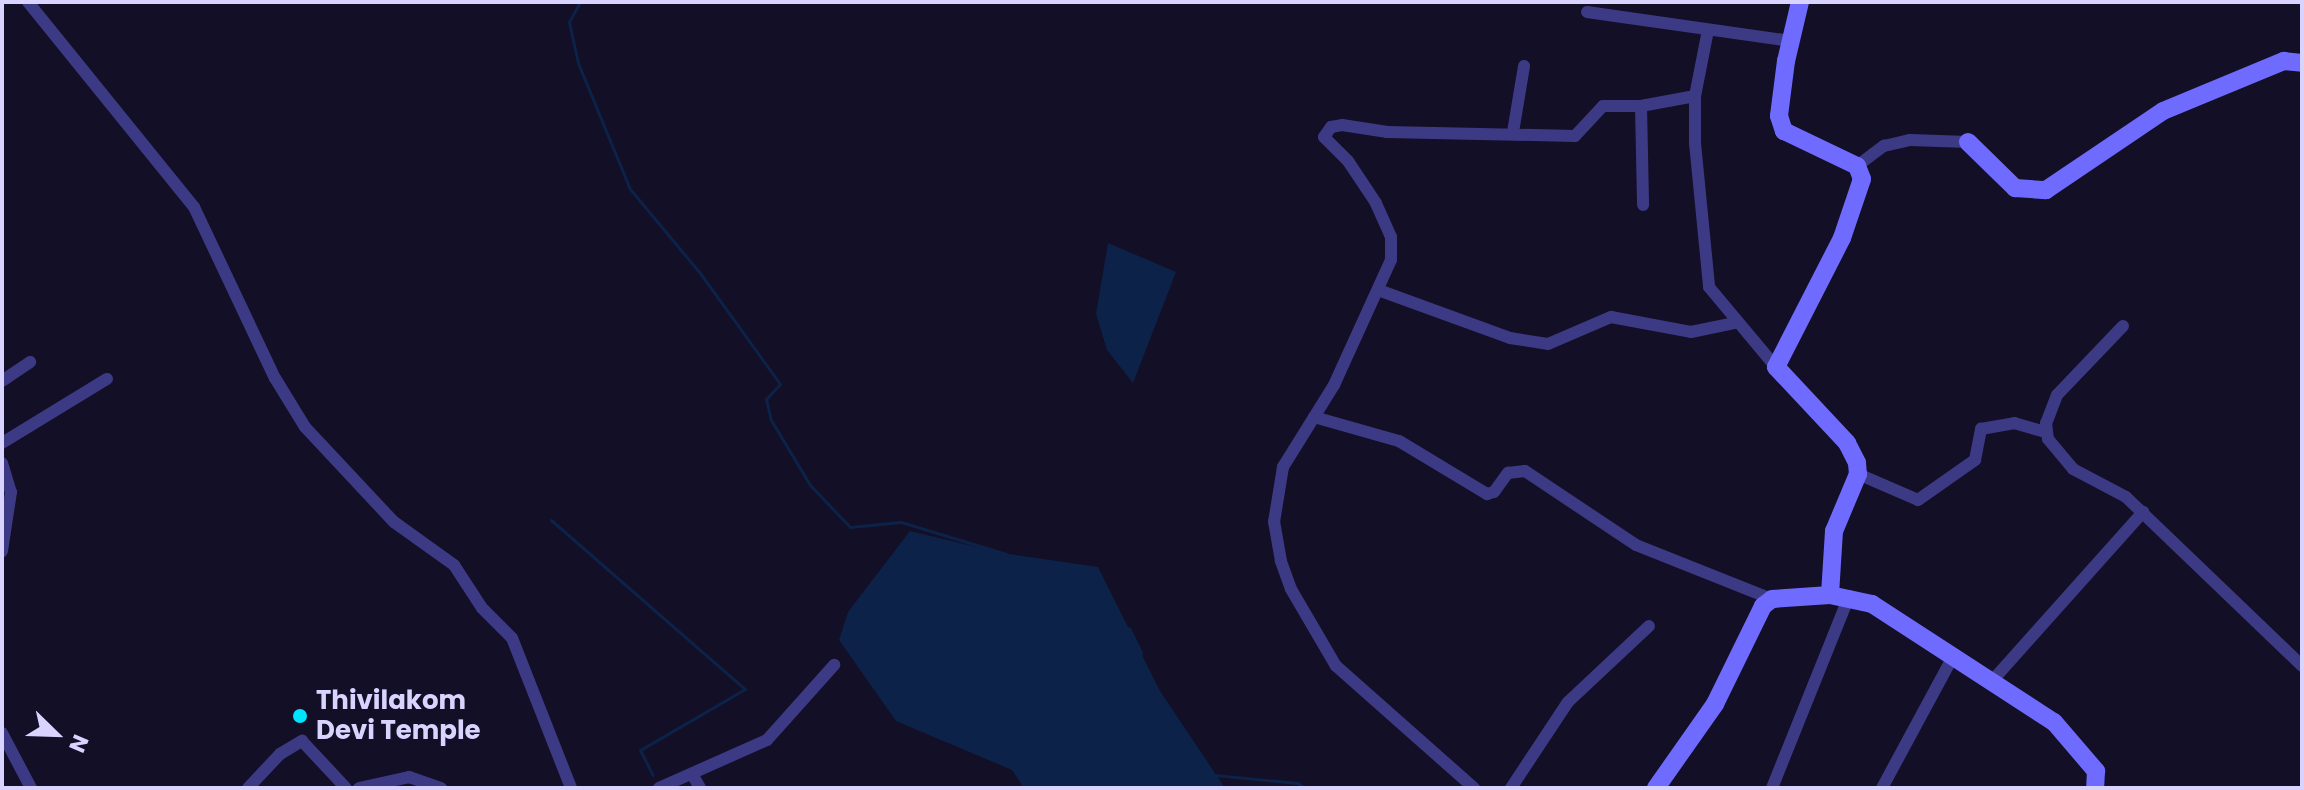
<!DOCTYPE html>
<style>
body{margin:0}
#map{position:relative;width:2304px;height:790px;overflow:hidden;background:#130f26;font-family:Poppins,sans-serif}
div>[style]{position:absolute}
.water>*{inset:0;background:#0c2248}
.stream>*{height:3px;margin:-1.5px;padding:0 1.5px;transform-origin:1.5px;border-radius:1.5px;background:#0c2248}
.street>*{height:12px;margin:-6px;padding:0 6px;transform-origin:6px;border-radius:6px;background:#3d3a85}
.secondary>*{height:18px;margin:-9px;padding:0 9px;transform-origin:9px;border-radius:9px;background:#6f6bff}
.dots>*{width:22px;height:22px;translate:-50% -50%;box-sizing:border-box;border:4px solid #130f26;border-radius:50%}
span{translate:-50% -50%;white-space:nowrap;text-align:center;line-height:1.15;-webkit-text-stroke:7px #130f26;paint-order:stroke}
.poi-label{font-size:26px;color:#d9d4ff;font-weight:700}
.left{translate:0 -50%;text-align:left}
.frame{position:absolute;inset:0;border:4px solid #d9d4ff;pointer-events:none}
.north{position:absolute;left:16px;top:694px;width:80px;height:80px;-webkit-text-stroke:6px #130f26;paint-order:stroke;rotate:113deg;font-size:22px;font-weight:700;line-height:32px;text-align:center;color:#d9d4ff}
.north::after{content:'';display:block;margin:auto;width:28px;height:36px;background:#d9d4ff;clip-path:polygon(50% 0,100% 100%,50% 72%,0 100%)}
</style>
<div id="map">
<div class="water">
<div style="clip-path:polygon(1108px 243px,1176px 272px,1133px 383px,1107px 350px,1096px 314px)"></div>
<div style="clip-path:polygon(910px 531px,1002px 553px,1098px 567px,1160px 691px,1225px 788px,1024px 788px,1012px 770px,896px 721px,839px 640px,848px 612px)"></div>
</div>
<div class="stream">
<div style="left:580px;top:2px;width:23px;rotate:119deg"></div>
<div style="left:569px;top:22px;width:42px;rotate:77.6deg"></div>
<div style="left:578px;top:63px;width:136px;rotate:67.6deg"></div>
<div style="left:630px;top:189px;width:109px;rotate:50.2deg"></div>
<div style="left:700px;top:273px;width:137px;rotate:54.2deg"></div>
<div style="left:780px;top:384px;width:21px;rotate:133deg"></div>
<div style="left:766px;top:399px;width:22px;rotate:77deg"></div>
<div style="left:771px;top:420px;width:76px;rotate:59deg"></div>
<div style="left:810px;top:485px;width:58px;rotate:46.4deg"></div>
<div style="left:850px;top:527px;width:51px;rotate:-5.6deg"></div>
<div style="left:901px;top:522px;width:110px;rotate:16.9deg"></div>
<div style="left:551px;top:520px;width:257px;rotate:41.1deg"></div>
<div style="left:745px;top:689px;width:121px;rotate:149.8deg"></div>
<div style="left:640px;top:750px;width:28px;rotate:63deg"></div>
<div style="left:1129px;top:628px;width:28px;rotate:64deg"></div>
<div style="left:1214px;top:775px;width:84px;rotate:5.4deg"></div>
<div style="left:1298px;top:783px;width:8px;rotate:40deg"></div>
</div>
<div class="street">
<div style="left:28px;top:2px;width:264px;rotate:51deg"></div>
<div style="left:194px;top:207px;width:189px;rotate:64.7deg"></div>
<div style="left:275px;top:378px;width:57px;rotate:58.5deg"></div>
<div style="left:305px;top:427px;width:130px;rotate:46.9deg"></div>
<div style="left:394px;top:522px;width:74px;rotate:35.6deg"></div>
<div style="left:454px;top:565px;width:51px;rotate:56.9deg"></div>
<div style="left:482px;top:608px;width:42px;rotate:45deg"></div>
<div style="left:512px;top:638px;width:161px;rotate:68.5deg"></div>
<div style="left:1587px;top:12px;width:207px;rotate:8.1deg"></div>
<div style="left:1708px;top:30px;width:67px;rotate:101.1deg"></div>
<div style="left:1695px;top:96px;width:47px;rotate:90deg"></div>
<div style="left:1695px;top:143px;width:145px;rotate:84.4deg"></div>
<div style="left:1709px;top:287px;width:104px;rotate:50.1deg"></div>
<div style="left:1641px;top:106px;width:99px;rotate:88.8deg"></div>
<div style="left:1513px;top:132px;width:67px;rotate:-80.5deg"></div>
<div style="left:1857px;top:166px;width:34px;rotate:-37deg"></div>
<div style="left:1884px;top:146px;width:27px;rotate:-13deg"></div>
<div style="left:1910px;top:140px;width:58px;rotate:2deg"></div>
<div style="left:1381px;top:291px;width:137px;rotate:20deg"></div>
<div style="left:1510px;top:338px;width:38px;rotate:9deg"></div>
<div style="left:1548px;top:344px;width:69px;rotate:-23.2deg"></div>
<div style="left:1611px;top:317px;width:81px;rotate:10.6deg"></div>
<div style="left:1691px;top:332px;width:45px;rotate:-11.6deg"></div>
<div style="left:2123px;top:326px;width:95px;rotate:133.7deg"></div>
<div style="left:2057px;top:395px;width:30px;rotate:111deg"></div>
<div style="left:2046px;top:423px;width:16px;rotate:83deg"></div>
<div style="left:2048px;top:439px;width:39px;rotate:50deg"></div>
<div style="left:2073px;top:469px;width:60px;rotate:27.8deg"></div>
<div style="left:2126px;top:497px;width:244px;rotate:43.8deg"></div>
<div style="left:2px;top:381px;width:34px;rotate:-34deg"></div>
<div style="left:1314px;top:417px;width:88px;rotate:15.8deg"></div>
<div style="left:1399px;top:441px;width:103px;rotate:31.1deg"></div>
<div style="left:1487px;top:494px;width:7px;rotate:-16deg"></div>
<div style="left:1494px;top:492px;width:24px;rotate:-54deg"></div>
<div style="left:1508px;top:473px;width:17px;rotate:-7deg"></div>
<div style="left:1525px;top:471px;width:133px;rotate:33.7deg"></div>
<div style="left:1636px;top:545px;width:146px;rotate:21.7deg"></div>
<div style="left:2px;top:443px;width:123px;rotate:-31.4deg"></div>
<div style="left:2px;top:463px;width:30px;rotate:73deg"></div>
<div style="left:11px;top:492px;width:60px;rotate:98.7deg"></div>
<div style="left:1858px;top:474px;width:65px;rotate:23.4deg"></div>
<div style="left:1918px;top:500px;width:70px;rotate:-35.1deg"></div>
<div style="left:1975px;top:460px;width:32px;rotate:-79deg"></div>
<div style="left:1981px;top:429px;width:34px;rotate:-10deg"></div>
<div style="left:2014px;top:423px;width:33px;rotate:16deg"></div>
<div style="left:1992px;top:681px;width:227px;rotate:-48.2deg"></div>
<div style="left:2px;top:733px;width:62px;rotate:62.2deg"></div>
<div style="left:692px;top:774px;width:16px;rotate:60deg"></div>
<div style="left:248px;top:788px;width:47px;rotate:-46.7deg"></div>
<div style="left:280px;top:754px;width:26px;rotate:-31deg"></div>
<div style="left:302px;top:741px;width:64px;rotate:46.9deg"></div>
<div style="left:359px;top:788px;width:51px;rotate:-12.4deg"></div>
<div style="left:409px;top:777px;width:34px;rotate:19deg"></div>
<div style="left:659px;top:788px;width:118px;rotate:-24deg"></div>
<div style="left:767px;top:740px;width:101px;rotate:-48.2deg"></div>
<div style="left:1474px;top:788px;width:184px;rotate:-138.5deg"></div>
<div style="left:1336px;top:666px;width:89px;rotate:-120.3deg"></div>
<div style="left:1291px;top:589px;width:30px;rotate:-110deg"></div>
<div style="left:1281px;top:561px;width:40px;rotate:-100deg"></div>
<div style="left:1274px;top:522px;width:56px;rotate:-80.7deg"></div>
<div style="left:1283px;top:467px;width:97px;rotate:-58.1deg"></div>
<div style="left:1334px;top:385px;width:137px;rotate:-65.5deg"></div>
<div style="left:1391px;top:260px;width:23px;rotate:-90deg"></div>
<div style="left:1391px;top:237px;width:37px;rotate:-114deg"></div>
<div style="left:1376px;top:203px;width:50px;rotate:-123.7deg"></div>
<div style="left:1348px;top:161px;width:34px;rotate:-135deg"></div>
<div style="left:1324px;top:137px;width:12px;rotate:-55deg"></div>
<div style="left:1331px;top:127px;width:11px;rotate:-10deg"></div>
<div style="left:1342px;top:125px;width:46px;rotate:8.8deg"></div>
<div style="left:1387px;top:132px;width:188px;rotate:1.2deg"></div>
<div style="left:1575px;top:136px;width:41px;rotate:-47deg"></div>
<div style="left:1603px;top:106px;width:38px"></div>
<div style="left:1641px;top:106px;width:55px;rotate:-10.5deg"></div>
<div style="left:1511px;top:788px;width:103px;rotate:-56.5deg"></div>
<div style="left:1568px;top:702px;width:111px;rotate:-43.2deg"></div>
<div style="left:1772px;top:788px;width:207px;rotate:-68.1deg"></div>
<div style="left:1882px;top:788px;width:151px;rotate:-61.6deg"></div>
</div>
<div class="secondary">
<div style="left:1800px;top:2px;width:61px;rotate:103.3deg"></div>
<div style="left:1786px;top:61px;width:55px;rotate:97.3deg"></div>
<div style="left:1779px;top:116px;width:16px;rotate:72deg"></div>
<div style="left:1784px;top:131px;width:81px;rotate:25.6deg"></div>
<div style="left:1857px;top:166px;width:14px;rotate:69deg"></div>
<div style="left:1862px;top:179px;width:62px;rotate:108.7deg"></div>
<div style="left:1842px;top:238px;width:145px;rotate:117.1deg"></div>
<div style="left:1776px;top:367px;width:104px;rotate:46.9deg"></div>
<div style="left:1847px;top:443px;width:22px;rotate:63deg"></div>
<div style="left:1857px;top:463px;width:11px;rotate:85deg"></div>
<div style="left:1858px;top:474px;width:62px;rotate:112.8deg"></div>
<div style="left:1834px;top:531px;width:64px;rotate:93.6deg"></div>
<div style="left:1830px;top:595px;width:43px;rotate:12.1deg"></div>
<div style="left:1872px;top:604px;width:217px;rotate:33deg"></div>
<div style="left:2054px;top:722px;width:65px;rotate:49.4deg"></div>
<div style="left:2096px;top:771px;width:17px;rotate:93deg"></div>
<div style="left:1968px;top:142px;width:66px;rotate:44.4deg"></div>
<div style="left:2015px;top:188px;width:31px;rotate:4deg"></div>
<div style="left:2046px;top:190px;width:141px;rotate:-34deg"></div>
<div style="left:2163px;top:111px;width:131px;rotate:-22.5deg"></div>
<div style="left:2284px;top:61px;width:18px;rotate:6deg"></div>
<div style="left:1656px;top:788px;width:103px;rotate:-54.9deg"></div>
<div style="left:1715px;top:704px;width:109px;rotate:-63.9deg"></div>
<div style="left:1763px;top:606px;width:11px;rotate:-38deg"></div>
<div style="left:1772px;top:599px;width:58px;rotate:-3.9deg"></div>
</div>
<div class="dots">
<div style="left:300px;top:716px;background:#00e5ff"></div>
</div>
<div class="poi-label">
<span class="left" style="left:316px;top:716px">Thivilakom<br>Devi Temple</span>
</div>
<div class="frame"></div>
<div class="north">N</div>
</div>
